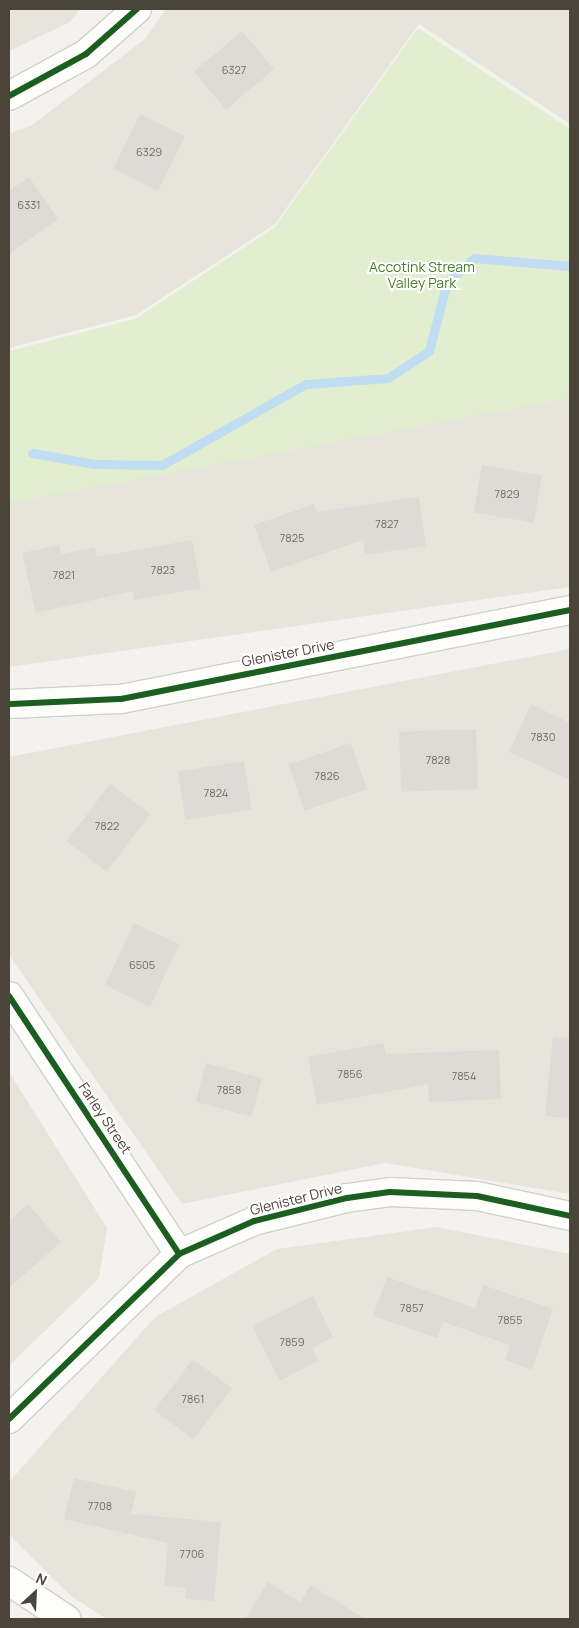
<!DOCTYPE html>
<style>
body{margin:0}
#map{position:relative;width:579px;height:1628px;overflow:hidden;background:#f4f2ee;font-family:Manrope,sans-serif}
div>[style]{position:absolute}
.residential>*{inset:0;background:#e7e4dc}
.green>*{inset:0;background:#e1eecf}
.stream>*{height:9px;margin:-4.5px;padding:0 4.5px;transform-origin:4.5px;border-radius:4.5px;background:#c0ddf1}
.building>*{inset:0;background:#dedbd6;transform-origin:0 0}
.roads{filter:drop-shadow(1px 0 #d2d0cb) drop-shadow(-1px 0 #d2d0cb) drop-shadow(0 1px #d2d0cb) drop-shadow(0 -1px #d2d0cb)}
.minor>*{height:28px;margin:-14px;padding:0 14px;transform-origin:14px;border-radius:14px;background:#fdfdfc}
.cycleway>*{height:6px;margin:-3px;padding:0 3px;transform-origin:3px;border-radius:3px;background:#1b5e20}
span{translate:-50% -50%;white-space:nowrap;text-align:center;line-height:1.15;-webkit-text-stroke:4px #fff;paint-order:stroke}
.number-label{font-size:11px;color:#706a61}
.number-label span{-webkit-text-stroke-width:0}
.park-label{font-size:14px;color:#4a7f2a}
.street-label{font-size:14px;color:#4b4439}
.frame{position:absolute;inset:0;border:10px solid #4b4439;pointer-events:none}
.north{position:absolute;left:10px;top:1568px;width:50px;height:50px;-webkit-text-stroke:4px #fff;paint-order:stroke;rotate:25deg;font-size:14px;font-weight:700;line-height:20px;text-align:center;color:#4b4439}
.north::after{content:'';display:block;margin:auto;width:18px;height:22px;background:#4b4439;clip-path:polygon(50% 0,100% 100%,50% 72%,0 100%)}
</style>
<div id="map">
<div class="residential">
<div style="clip-path:polygon(9px 9px,80px 9px,70px 22px,9px 51px)"></div>
<div style="clip-path:polygon(166px 9px,570px 9px,570px 124px,419px 24px,275px 224px,136px 315px,9px 348px,9px 134px,32px 125px,145px 39px)"></div>
<div style="clip-path:polygon(570px 394px,570px 587px,9px 667px,9px 498px)"></div>
<div style="clip-path:polygon(570px 649px,570px 1194px,385px 1163px,182px 1204px,9px 955px,9px 757px)"></div>
<div style="clip-path:polygon(9px 1072px,107px 1228px,99px 1278px,9px 1366px)"></div>
<div style="clip-path:polygon(437px 1227px,570px 1254px,570px 1619px,107px 1619px,72px 1597px,9px 1535px,9px 1482px,155px 1317px,277px 1249px)"></div>
</div>
<div class="green">
<div style="clip-path:polygon(418px 28px,570px 129px,570px 398px,9px 503px,9px 351px,135px 319px,274px 228px)"></div>
</div>
<div class="stream">
<div style="left:32px;top:453px;width:64px;rotate:9.9deg"></div>
<div style="left:95px;top:464px;width:67px;rotate:0.9deg"></div>
<div style="left:162px;top:465px;width:165px;rotate:-29.4deg"></div>
<div style="left:306px;top:384px;width:82px;rotate:-4.2deg"></div>
<div style="left:388px;top:378px;width:49px;rotate:-33.4deg"></div>
<div style="left:429px;top:351px;width:71px;rotate:-75.4deg"></div>
<div style="left:447px;top:282px;width:37px;rotate:-41deg"></div>
<div style="left:475px;top:258px;width:95px;rotate:4.8deg"></div>
</div>
<div class="building">
<div style="left:242px;top:31px;width:50px;height:63px;rotate:50deg"></div>
<div style="left:140px;top:114px;width:50px;height:61px;rotate:26deg"></div>
<div style="clip-path:polygon(29px 177px,58px 219px,9px 254px,9px 191px)"></div>
<div style="left:482px;top:465px;width:61px;height:48px;rotate:10deg"></div>
<div style="clip-path:polygon(419px 497px,426px 546px,365px 555px,363px 540px,271px 572px,254px 525px,314px 504px,317px 512px)"></div>
<div style="clip-path:polygon(192px 540px,201px 588px,134px 600px,133px 591px,36px 613px,22px 553px,59px 545px,62px 554px,95px 547px,97px 557px)"></div>
<div style="clip-path:polygon(531px 704px,570px 723px,570px 780px,509px 752px)"></div>
<div style="left:476px;top:729px;width:60px;height:77px;rotate:88deg"></div>
<div style="left:351px;top:743px;width:49px;height:66px;rotate:71deg"></div>
<div style="left:244px;top:761px;width:49px;height:67px;rotate:81deg"></div>
<div style="left:110px;top:784px;width:50px;height:72px;rotate:37deg"></div>
<div style="left:134px;top:923px;width:50px;height:69px;rotate:25deg"></div>
<div style="clip-path:polygon(553px 1037px,570px 1038px,570px 1118px,545px 1116px)"></div>
<div style="clip-path:polygon(383px 1043px,386px 1054px,499px 1050px,501px 1099px,429px 1102px,428px 1084px,317px 1105px,308px 1057px)"></div>
<div style="left:206px;top:1063px;width:58px;height:40px;rotate:15deg"></div>
<div style="clip-path:polygon(28px 1204px,61px 1242px,9px 1288px,9px 1221px)"></div>
<div style="clip-path:polygon(387px 1277px,475px 1308px,483px 1285px,553px 1309px,532px 1370px,505px 1360px,510px 1345px,443px 1322px,437px 1338px,373px 1316px)"></div>
<div style="clip-path:polygon(313px 1296px,333px 1337px,312px 1348px,318px 1361px,280px 1381px,252px 1326px)"></div>
<div style="left:193px;top:1359px;width:49px;height:64px;rotate:37deg"></div>
<div style="clip-path:polygon(74px 1478px,136px 1492px,131px 1514px,221px 1522px,214px 1601px,185px 1599px,186px 1588px,164px 1586px,168px 1543px,64px 1519px)"></div>
<div style="clip-path:polygon(268px 1582px,300px 1602px,311px 1585px,365px 1619px,245px 1619px)"></div>
</div>
<div class="roads">
<div class="minor">
<div style="left:9px;top:96px;width:88px;rotate:-28.6deg"></div>
<div style="left:86px;top:54px;width:68px;rotate:-41.4deg"></div>
<div style="left:9px;top:704px;width:112px;rotate:-2.6deg"></div>
<div style="left:121px;top:699px;width:458px;rotate:-11.2deg"></div>
<div style="left:9px;top:996px;width:309px;rotate:56.6deg"></div>
<div style="left:9px;top:1419px;width:237px;rotate:-44.1deg"></div>
<div style="left:179px;top:1254px;width:82px;rotate:-23.7deg"></div>
<div style="left:254px;top:1221px;width:96px;rotate:-13.9deg"></div>
<div style="left:347px;top:1198px;width:43px;rotate:-7.9deg"></div>
<div style="left:390px;top:1192px;width:87px;rotate:2.6deg"></div>
<div style="left:477px;top:1196px;width:95px;rotate:12.1deg"></div>
<div style="left:9px;top:1581px;width:69px;rotate:33.7deg"></div>
</div>
</div>
<div class="cycleway">
<div style="left:9px;top:96px;width:88px;rotate:-28.6deg"></div>
<div style="left:86px;top:54px;width:68px;rotate:-41.4deg"></div>
<div style="left:9px;top:704px;width:112px;rotate:-2.6deg"></div>
<div style="left:121px;top:699px;width:458px;rotate:-11.2deg"></div>
<div style="left:9px;top:996px;width:309px;rotate:56.6deg"></div>
<div style="left:9px;top:1419px;width:237px;rotate:-44.1deg"></div>
<div style="left:179px;top:1254px;width:82px;rotate:-23.7deg"></div>
<div style="left:254px;top:1221px;width:96px;rotate:-13.9deg"></div>
<div style="left:347px;top:1198px;width:43px;rotate:-7.9deg"></div>
<div style="left:390px;top:1192px;width:87px;rotate:2.6deg"></div>
<div style="left:477px;top:1196px;width:95px;rotate:12.1deg"></div>
</div>
<div class="number-label">
<span style="left:234px;top:70px">6327</span>
<span style="left:149px;top:152px">6329</span>
<span style="left:29px;top:205px">6331</span>
<span style="left:507px;top:494px">7829</span>
<span style="left:387px;top:524px">7827</span>
<span style="left:292px;top:538px">7825</span>
<span style="left:163px;top:570px">7823</span>
<span style="left:64px;top:575px">7821</span>
<span style="left:543px;top:737px">7830</span>
<span style="left:438px;top:760px">7828</span>
<span style="left:327px;top:776px">7826</span>
<span style="left:216px;top:793px">7824</span>
<span style="left:107px;top:826px">7822</span>
<span style="left:142px;top:965px">6505</span>
<span style="left:350px;top:1074px">7856</span>
<span style="left:464px;top:1076px">7854</span>
<span style="left:229px;top:1090px">7858</span>
<span style="left:412px;top:1308px">7857</span>
<span style="left:510px;top:1320px">7855</span>
<span style="left:292px;top:1342px">7859</span>
<span style="left:193px;top:1399px">7861</span>
<span style="left:100px;top:1506px">7708</span>
<span style="left:192px;top:1554px">7706</span>
</div>
<div class="park-label">
<span style="left:422px;top:275px">Accotink Stream<br>Valley Park</span>
</div>
<div class="street-label">
<span style="left:288px;top:653px;rotate:-11deg">Glenister Drive</span>
<span style="left:105px;top:1118px;rotate:56deg">Farley Street</span>
<span style="left:296px;top:1199px;rotate:-14deg">Glenister Drive</span>
</div>
<div class="frame"></div>
<div class="north">N</div>
</div>
